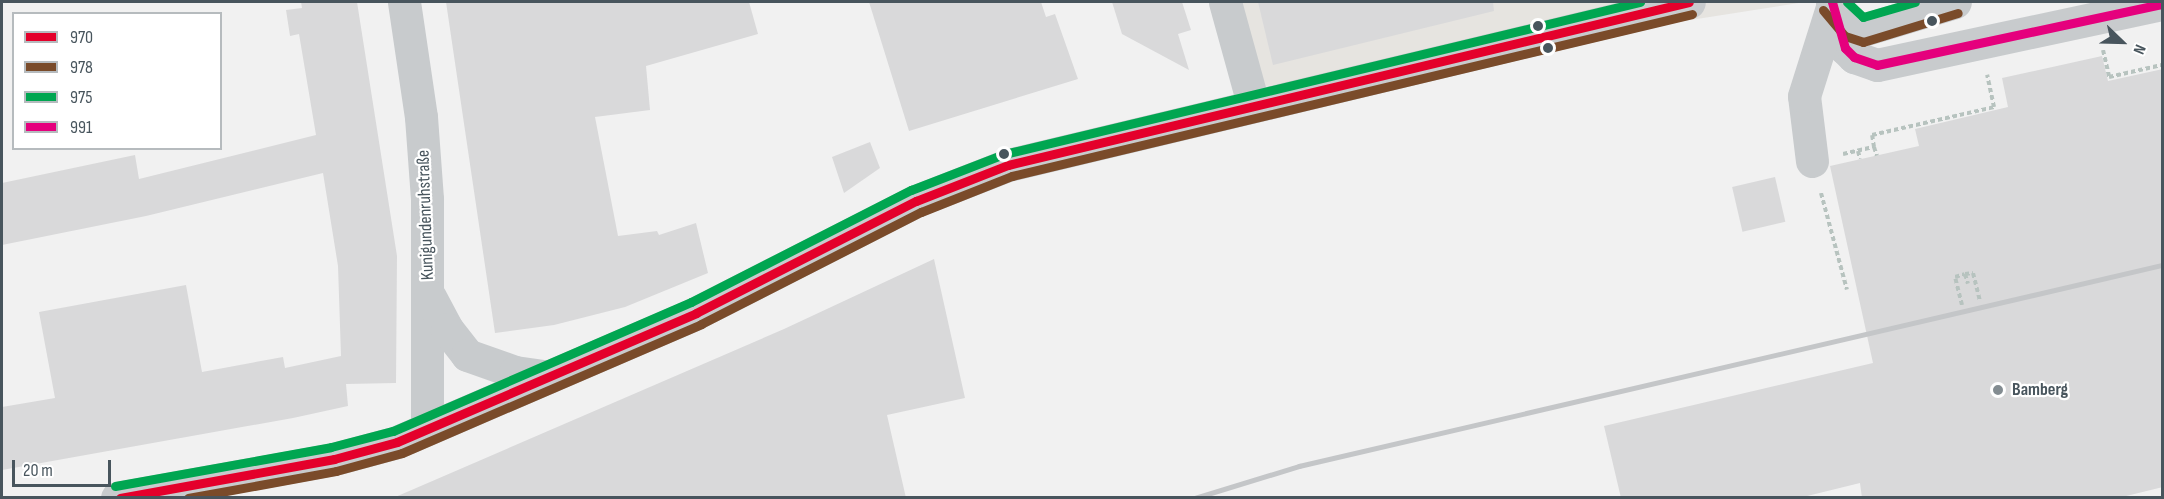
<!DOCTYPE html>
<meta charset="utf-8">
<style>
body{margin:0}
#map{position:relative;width:2164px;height:499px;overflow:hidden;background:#f1f1f1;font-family:"Sofia Sans Condensed",sans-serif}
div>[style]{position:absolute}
.commercial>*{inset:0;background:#e6e4e0}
.building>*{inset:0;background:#d9d9da;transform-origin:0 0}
.path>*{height:4px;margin-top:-2px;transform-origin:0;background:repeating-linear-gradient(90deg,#b7c3bf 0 4.5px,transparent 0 7.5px)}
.minor>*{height:33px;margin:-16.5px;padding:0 16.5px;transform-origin:16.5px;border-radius:16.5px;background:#c8cbcd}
.rail>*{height:4.5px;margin:-2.25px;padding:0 2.25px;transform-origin:2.25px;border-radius:2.25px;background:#c4c6c8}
.bus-1>*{height:9px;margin:-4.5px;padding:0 4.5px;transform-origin:4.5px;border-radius:4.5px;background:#e4002b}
.bus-2>*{height:9px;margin:-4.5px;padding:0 4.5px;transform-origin:4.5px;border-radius:4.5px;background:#7a4b2a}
.bus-3>*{height:9px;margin:-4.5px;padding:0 4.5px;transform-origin:4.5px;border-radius:4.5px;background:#00a651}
.bus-4>*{height:9px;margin:-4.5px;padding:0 4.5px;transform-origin:4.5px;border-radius:4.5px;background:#e5007d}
.dots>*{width:16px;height:16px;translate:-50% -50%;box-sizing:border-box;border:3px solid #fff;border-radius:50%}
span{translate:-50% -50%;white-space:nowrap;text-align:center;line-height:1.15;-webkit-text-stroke:4.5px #fff;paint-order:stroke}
.street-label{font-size:18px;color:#48555d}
.poi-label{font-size:18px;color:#48555d;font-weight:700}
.left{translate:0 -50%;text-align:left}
.frame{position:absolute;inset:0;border:3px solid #48555d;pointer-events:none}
.legend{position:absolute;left:12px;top:12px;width:210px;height:138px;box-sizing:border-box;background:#fff;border:2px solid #b6bbbe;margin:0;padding:8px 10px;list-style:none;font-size:18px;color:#48555d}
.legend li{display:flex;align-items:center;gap:12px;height:30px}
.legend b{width:30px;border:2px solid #b6bbbe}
.north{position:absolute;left:2092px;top:12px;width:60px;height:60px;-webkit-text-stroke:4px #fff;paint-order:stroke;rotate:113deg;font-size:16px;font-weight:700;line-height:24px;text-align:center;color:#48555d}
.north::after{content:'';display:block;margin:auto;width:21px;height:27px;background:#48555d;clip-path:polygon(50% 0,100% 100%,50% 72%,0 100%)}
.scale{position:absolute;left:12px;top:460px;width:99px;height:27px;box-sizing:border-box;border:3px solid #48555d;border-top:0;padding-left:8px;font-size:18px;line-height:21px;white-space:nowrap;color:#48555d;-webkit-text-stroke:4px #fff;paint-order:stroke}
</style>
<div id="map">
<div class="commercial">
<div style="clip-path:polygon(1216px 2px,1805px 2px,1242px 90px)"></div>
</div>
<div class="building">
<div style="clip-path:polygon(301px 2px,357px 2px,397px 256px,396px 383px,346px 384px,348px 406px,293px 418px,2px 470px,2px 407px,55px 398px,39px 312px,186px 285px,202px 372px,283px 357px,285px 368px,341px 356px,338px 266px,323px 173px,146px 216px,2px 245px,2px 183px,135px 155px,139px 179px,316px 135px,299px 34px,290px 36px,286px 10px,302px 8px)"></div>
<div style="clip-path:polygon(446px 2px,749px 2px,758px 34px,646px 66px,650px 110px,595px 117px,618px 236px,657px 231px,659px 235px,696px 223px,708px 273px,625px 307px,554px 325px,495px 333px)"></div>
<div style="clip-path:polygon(869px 2px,1041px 2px,1046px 17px,1055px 14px,1078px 79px,909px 131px)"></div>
<div style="clip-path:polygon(1112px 2px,1182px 2px,1191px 30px,1178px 34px,1189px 70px,1122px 34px)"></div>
<div style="clip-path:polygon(1258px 2px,1493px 2px,1494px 11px,1273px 65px)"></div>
<div style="clip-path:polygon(2102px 56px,2108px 81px,2163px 69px,2163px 487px,2118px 498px,1862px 498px,1860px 483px,1799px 498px,1621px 498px,1604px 426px,1873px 363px,1830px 166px,1919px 146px,1915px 129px,2008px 107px,2002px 78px)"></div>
<div style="clip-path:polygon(870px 142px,880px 168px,844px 193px,832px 157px)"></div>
<div style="left:1775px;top:177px;width:46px;height:44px;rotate:77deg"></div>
<div style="clip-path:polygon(934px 259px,965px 398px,887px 415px,906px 498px,393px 498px,784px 329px)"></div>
</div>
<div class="path">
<div style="left:2103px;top:50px;width:28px;rotate:77deg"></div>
<div style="left:2109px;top:77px;width:54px;rotate:-12.8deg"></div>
<div style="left:1874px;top:147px;width:9px;rotate:72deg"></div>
<div style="left:1858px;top:151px;width:8px;rotate:76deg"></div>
<div style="left:1843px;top:154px;width:32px;rotate:-13deg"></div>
<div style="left:1874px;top:147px;width:12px;rotate:-99deg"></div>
<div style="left:1872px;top:135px;width:125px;rotate:-12.9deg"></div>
<div style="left:1994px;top:107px;width:33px;rotate:-102deg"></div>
<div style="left:1821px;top:193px;width:100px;rotate:75deg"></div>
<div style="left:1965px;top:274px;width:10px;rotate:73deg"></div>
<div style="left:1962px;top:305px;width:29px;rotate:-104deg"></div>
<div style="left:1955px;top:277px;width:10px;rotate:-17deg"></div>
<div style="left:1965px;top:274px;width:8px;rotate:-7deg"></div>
<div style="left:1973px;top:273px;width:29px;rotate:76deg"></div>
</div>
<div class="minor">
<div style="left:404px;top:2px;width:116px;rotate:81.6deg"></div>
<div style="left:421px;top:117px;width:82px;rotate:85.8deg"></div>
<div style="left:427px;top:199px;width:230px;rotate:90deg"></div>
<div style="left:1225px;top:2px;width:106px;rotate:74.6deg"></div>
<div style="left:1832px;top:2px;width:48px;rotate:74.2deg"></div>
<div style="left:1845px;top:48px;width:13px;rotate:45deg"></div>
<div style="left:1854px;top:57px;width:24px;rotate:19deg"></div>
<div style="left:1877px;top:65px;width:291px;rotate:-12.1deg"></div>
<div style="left:1833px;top:4px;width:30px;rotate:49deg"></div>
<div style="left:1853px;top:27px;width:10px;rotate:17deg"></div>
<div style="left:1863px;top:30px;width:96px;rotate:-16.9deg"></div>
<div style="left:1812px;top:161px;width:65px;rotate:-97deg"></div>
<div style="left:1804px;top:96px;width:96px;rotate:-72.5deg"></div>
<div style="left:430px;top:297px;width:36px;rotate:62deg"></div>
<div style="left:447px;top:329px;width:33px;rotate:52deg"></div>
<div style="left:467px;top:355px;width:51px;rotate:19.5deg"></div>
<div style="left:515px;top:372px;width:34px;rotate:8deg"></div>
<div style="left:117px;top:498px;width:220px;rotate:-10.2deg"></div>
<div style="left:334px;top:459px;width:65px;rotate:-15.1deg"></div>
<div style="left:397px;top:442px;width:326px;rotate:-23.3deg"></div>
<div style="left:696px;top:313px;width:247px;rotate:-27deg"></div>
<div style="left:916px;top:201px;width:99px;rotate:-21.4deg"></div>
<div style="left:1008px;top:165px;width:700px;rotate:-13.46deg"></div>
</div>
<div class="rail">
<div style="left:1195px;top:498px;width:109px;rotate:-17.1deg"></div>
<div style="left:1299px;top:466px;width:886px;rotate:-13.11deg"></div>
</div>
<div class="bus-1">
<div style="left:120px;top:498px;width:218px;rotate:-10.3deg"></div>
<div style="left:334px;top:459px;width:65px;rotate:-15.1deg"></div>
<div style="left:397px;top:442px;width:326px;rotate:-23.3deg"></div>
<div style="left:696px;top:313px;width:247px;rotate:-27deg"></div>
<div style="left:916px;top:201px;width:99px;rotate:-21.4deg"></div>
<div style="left:1008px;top:165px;width:700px;rotate:-13.46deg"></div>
</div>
<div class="bus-2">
<div style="left:1823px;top:10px;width:34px;rotate:50deg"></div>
<div style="left:1845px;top:36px;width:19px;rotate:18deg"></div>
<div style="left:1863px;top:42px;width:99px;rotate:-17deg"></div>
<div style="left:188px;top:498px;width:150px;rotate:-10.3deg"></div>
<div style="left:336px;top:471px;width:68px;rotate:-15.3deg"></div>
<div style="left:402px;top:453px;width:326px;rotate:-23.3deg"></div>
<div style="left:701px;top:324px;width:247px;rotate:-27deg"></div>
<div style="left:921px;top:212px;width:98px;rotate:-21.6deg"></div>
<div style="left:1012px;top:176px;width:699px;rotate:-13.4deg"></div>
</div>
<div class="bus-3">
<div style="left:1847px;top:2px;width:22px;rotate:43deg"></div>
<div style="left:1863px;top:17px;width:54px;rotate:-16.1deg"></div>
<div style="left:115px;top:486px;width:219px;rotate:-10.2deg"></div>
<div style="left:331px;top:447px;width:64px;rotate:-14.5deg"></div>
<div style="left:393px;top:431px;width:325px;rotate:-23.4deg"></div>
<div style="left:691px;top:302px;width:247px;rotate:-27deg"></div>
<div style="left:911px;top:190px;width:100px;rotate:-21.2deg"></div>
<div style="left:1004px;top:154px;width:654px;rotate:-13.44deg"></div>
</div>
<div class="bus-4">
<div style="left:1832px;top:2px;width:48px;rotate:74.2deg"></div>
<div style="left:1845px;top:48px;width:13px;rotate:45deg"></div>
<div style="left:1854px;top:57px;width:24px;rotate:19deg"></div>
<div style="left:1877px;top:65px;width:291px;rotate:-12.1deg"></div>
</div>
<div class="dots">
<div style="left:1932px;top:21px;background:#48555d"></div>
<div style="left:1538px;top:26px;background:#48555d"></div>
<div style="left:1548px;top:48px;background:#48555d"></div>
<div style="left:1004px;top:154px;background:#48555d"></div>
<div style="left:1998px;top:390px;background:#838c91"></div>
</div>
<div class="street-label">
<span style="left:426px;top:215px;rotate:-92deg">Kunigundenruhstraße</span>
</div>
<div class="poi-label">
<span class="left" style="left:2012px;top:390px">Bamberg</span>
</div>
<div class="frame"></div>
<ul class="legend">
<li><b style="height:8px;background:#e4002b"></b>970</li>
<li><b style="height:8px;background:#7a4b2a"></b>978</li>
<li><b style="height:8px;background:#00a651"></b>975</li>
<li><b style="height:8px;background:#e5007d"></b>991</li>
</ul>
<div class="north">N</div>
<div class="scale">20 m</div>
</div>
